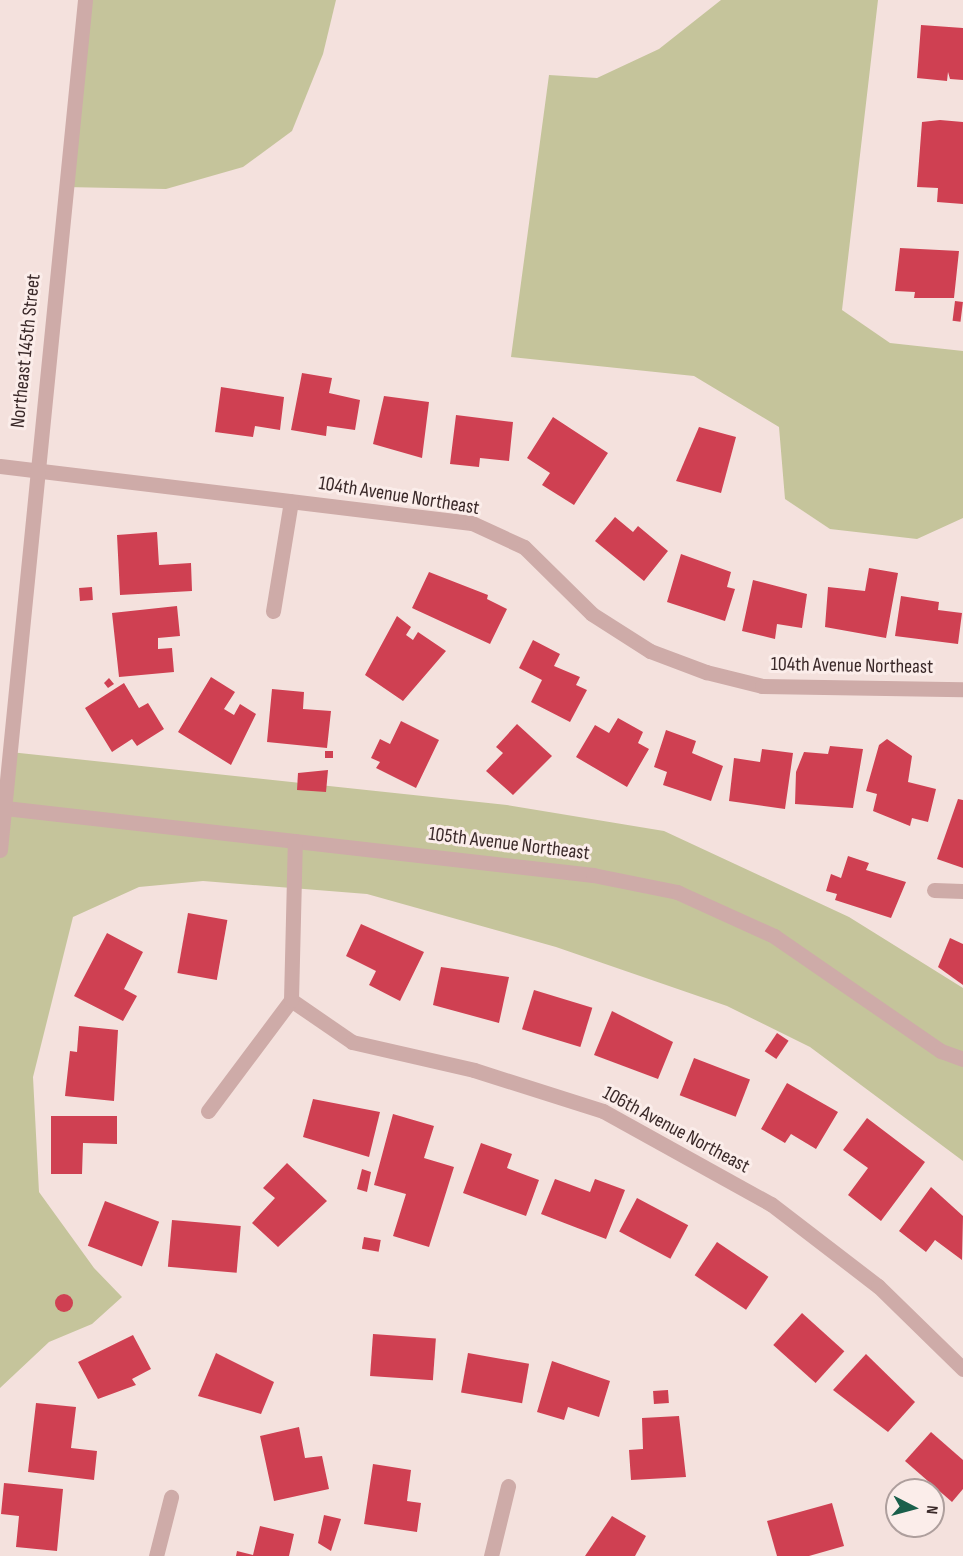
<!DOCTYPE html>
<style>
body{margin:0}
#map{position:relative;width:963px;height:1556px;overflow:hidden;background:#f4e1dd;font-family:"Sofia Sans Condensed",sans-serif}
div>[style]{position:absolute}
.green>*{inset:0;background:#c5c49b}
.building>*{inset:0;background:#cf4052;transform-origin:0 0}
.round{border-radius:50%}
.minor>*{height:15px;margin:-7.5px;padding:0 7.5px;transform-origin:7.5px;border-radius:7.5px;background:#ceaba8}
.tertiary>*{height:15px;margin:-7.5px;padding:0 7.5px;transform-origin:7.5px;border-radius:7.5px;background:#ceaba8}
span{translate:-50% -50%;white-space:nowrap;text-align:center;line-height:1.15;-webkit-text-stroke:6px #fbedea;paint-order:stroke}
.street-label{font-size:20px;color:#3a2929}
.north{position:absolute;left:885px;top:1478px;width:60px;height:60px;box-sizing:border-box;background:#fbedea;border:2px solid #ae9f9d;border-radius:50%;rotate:96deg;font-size:16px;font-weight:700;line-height:24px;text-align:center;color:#3a2929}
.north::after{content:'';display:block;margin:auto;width:21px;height:27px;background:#1a5f4b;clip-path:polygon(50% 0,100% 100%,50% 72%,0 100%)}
</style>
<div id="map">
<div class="green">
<div style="clip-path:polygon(84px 0,336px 0,323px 54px,292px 131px,243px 167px,166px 189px,65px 187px)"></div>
<div style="clip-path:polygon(721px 0,878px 0,842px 310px,890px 343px,963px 351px,963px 518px,917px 539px,830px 529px,785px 499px,779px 427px,694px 376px,511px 357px,549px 75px,597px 78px,659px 49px)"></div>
<div style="clip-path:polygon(10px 752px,507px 805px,664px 831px,849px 917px,963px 988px,963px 1161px,810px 1047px,727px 1006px,556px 947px,367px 894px,203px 881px,139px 887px,73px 917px,33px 1077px,39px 1192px,94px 1268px,122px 1297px,92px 1324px,49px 1342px,0 1388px,0 850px)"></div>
</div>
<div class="building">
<div style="clip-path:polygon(921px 25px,963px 28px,963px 80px,950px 79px,948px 72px,947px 81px,917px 78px)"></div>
<div style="clip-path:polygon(940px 120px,963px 122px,963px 204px,937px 202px,938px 188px,917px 187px,922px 122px)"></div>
<div style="clip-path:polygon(900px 248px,959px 251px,954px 298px,914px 298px,915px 292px,895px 291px)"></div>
<div style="left:955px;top:301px;width:8px;height:20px;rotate:7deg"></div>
<div style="clip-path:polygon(302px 373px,332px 378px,329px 393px,360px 400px,355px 430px,327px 426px,326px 436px,291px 430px)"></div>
<div style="clip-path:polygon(221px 387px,284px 397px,280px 430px,255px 426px,253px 437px,215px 432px)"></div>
<div style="clip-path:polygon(384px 396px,429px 402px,422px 458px,373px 444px)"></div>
<div style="clip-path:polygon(456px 415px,513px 422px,509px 461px,480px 458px,479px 467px,450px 464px)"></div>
<div style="clip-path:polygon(553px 417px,608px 453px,574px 505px,542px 485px,550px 473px,527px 458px)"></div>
<div style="clip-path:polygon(699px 427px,736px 437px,721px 493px,676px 481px)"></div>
<div style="clip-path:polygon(615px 517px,633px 532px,638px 526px,668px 551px,644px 581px,595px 541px)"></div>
<div style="clip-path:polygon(157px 532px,159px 565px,191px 563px,192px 591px,120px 595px,117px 535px)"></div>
<div style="clip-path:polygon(681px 554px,731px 572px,727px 587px,735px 589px,725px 621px,667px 602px)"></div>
<div style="clip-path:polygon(869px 568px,898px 573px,886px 638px,825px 627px,828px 587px,865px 591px)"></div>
<div style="clip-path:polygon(429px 572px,488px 595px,487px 599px,507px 609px,490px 644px,412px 608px)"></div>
<div style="clip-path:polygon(753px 580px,807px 594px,802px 628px,777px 624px,775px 639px,742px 631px)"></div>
<div style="left:92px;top:587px;width:13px;height:13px;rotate:86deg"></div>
<div style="clip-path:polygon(901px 596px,939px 602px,938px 610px,962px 613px,958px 644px,895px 636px)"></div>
<div style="clip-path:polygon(177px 606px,180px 636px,158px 638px,158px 649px,172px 648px,174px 672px,119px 677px,112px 613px)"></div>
<div style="clip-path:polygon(397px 616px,411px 627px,406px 635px,413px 640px,418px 632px,446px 651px,403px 701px,365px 675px)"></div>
<div style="clip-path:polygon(533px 640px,560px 654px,554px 666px,580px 677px,576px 685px,587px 690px,570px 722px,531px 702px,542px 680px,519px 668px)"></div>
<div style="clip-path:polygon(211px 677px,235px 692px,224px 709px,234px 715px,240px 704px,256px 714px,231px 765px,178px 732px)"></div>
<div style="clip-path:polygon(109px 678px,114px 684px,108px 688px,104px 683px)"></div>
<div style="clip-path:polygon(124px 683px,139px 708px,148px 703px,164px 729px,137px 746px,132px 739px,112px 752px,85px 708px)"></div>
<div style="clip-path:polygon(272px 689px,304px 692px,303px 709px,331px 711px,327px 748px,267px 742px)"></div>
<div style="clip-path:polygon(618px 718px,643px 732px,638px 743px,649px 749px,627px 787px,576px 757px,595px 725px,609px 733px)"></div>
<div style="clip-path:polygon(401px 721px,439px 740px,416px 788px,376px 768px,380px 762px,371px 758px,380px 739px,390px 744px)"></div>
<div style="clip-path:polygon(517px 724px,552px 756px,513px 795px,486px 771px,503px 753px,496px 747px)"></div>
<div style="clip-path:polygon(666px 730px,696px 741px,692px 753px,723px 766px,711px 801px,663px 785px,667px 772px,654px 767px)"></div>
<div style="clip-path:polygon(887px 739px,912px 756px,908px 782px,936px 789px,928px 822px,912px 818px,910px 826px,873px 811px,877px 794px,866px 791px,879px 745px)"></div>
<div style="clip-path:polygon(830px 746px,863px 749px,853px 808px,795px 804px,796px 772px,804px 752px,828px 754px)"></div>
<div style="clip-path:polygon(762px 749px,793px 753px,785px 809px,729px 801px,734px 758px,760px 762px)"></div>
<div style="left:325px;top:751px;width:8px;height:7px"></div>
<div style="clip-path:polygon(328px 770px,326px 792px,297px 790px,298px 773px)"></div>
<div style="clip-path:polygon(958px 799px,963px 800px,963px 868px,937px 859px)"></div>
<div style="clip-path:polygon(848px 856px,869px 863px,866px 870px,906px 882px,891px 918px,835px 900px,837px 894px,826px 891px,831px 874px,841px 878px)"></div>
<div style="left:188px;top:913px;width:40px;height:61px;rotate:10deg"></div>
<div style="clip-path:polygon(361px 924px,424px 952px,400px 1001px,369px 985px,376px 971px,346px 956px)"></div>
<div style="clip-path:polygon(107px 933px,143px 952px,124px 989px,137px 996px,123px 1021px,74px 996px)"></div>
<div style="clip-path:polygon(950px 938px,963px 944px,963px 985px,938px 967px)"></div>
<div style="clip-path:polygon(441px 967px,509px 977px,499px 1023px,433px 1005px)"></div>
<div style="left:534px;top:990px;width:61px;height:41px;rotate:17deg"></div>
<div style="clip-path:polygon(612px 1011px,673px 1042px,658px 1079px,594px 1055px)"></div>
<div style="clip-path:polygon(79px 1026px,118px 1030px,114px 1101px,65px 1096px,70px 1051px,77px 1052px)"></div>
<div style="left:777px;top:1033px;width:14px;height:22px;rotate:34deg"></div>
<div style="left:694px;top:1058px;width:60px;height:40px;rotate:21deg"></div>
<div style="clip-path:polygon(787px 1083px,838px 1112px,816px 1149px,791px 1134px,785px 1143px,761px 1129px)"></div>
<div style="clip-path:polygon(313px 1099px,380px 1112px,369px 1157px,303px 1137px)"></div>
<div style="clip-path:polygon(393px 1114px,434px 1126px,424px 1158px,454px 1167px,429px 1247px,393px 1236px,406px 1194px,374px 1185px)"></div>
<div style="clip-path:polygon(51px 1116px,117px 1116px,117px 1144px,83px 1143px,82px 1174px,51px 1174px)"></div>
<div style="clip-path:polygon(867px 1118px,925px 1162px,881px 1221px,848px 1195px,868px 1168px,843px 1150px)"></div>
<div style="clip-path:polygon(481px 1143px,512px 1154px,507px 1168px,539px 1180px,526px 1216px,463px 1193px)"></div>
<div style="clip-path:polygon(287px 1163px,327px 1201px,278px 1247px,252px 1223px,275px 1198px,263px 1188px)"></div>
<div style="clip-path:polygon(362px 1169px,371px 1172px,367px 1192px,357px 1189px)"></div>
<div style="clip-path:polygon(555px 1179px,590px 1192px,595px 1179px,625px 1190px,606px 1239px,541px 1214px)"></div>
<div style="clip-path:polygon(931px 1187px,963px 1216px,962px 1260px,935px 1240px,926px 1252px,899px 1231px)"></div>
<div style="left:637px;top:1198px;width:58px;height:38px;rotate:28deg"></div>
<div style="left:105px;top:1201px;width:58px;height:48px;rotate:21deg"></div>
<div style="left:172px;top:1220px;width:69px;height:47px;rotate:5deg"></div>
<div style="left:364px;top:1237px;width:17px;height:12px;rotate:10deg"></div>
<div style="left:717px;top:1242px;width:62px;height:40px;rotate:34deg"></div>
<div class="round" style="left:55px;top:1294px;width:18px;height:18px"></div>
<div style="left:802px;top:1313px;width:57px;height:43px;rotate:42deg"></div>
<div style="left:373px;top:1334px;width:63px;height:42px;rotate:4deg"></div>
<div style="clip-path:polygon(133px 1335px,151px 1369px,132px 1379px,136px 1385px,98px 1399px,78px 1362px)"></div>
<div style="clip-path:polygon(216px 1353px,274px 1382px,261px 1414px,198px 1396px)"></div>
<div style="left:468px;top:1353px;width:62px;height:40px;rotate:10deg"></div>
<div style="clip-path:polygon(866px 1354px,915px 1402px,888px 1432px,833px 1390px)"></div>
<div style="clip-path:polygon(552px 1361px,610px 1381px,599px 1417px,568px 1407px,564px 1420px,537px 1412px)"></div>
<div style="left:668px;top:1390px;width:13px;height:15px;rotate:86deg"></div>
<div style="clip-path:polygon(36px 1403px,76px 1407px,71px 1448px,97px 1451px,94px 1480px,28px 1472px)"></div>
<div style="clip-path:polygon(679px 1416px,686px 1477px,631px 1480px,629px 1450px,643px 1449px,642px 1418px)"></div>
<div style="clip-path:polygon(299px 1427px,305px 1458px,322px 1456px,329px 1489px,274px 1501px,260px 1436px)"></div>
<div style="clip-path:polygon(931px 1432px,963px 1460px,963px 1489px,952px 1502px,905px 1461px)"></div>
<div style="clip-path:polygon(373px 1464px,411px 1470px,407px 1501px,421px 1503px,417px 1532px,364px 1524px)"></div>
<div style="clip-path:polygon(4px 1483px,63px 1489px,57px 1551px,16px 1547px,19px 1516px,1px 1514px)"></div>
<div style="clip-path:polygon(832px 1503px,844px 1546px,809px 1556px,777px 1556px,767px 1521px)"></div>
<div style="clip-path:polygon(324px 1515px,341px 1519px,331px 1551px,318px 1543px)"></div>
<div style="clip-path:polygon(612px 1516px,646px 1536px,635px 1556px,585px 1556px)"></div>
<div style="clip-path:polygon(260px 1526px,294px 1534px,289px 1556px,236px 1556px,237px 1551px,253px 1555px)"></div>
</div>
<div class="minor">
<div style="left:0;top:466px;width:475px;rotate:6.9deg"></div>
<div style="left:472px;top:523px;width:57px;rotate:24.8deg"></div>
<div style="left:524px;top:547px;width:95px;rotate:44.6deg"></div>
<div style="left:592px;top:614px;width:69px;rotate:32.5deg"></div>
<div style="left:650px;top:651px;width:60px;rotate:20.6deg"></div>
<div style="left:706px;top:672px;width:58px;rotate:14deg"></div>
<div style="left:762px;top:686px;width:201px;rotate:0.9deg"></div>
<div style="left:273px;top:611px;width:111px;rotate:-80.7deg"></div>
<div style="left:5px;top:808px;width:592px;rotate:6.5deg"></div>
<div style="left:593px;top:875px;width:86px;rotate:11.4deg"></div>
<div style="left:677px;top:892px;width:107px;rotate:24.4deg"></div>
<div style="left:774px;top:936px;width:203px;rotate:34.6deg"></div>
<div style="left:941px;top:1051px;width:23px;rotate:20deg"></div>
<div style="left:934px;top:890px;width:29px;rotate:2deg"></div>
<div style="left:291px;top:1000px;width:74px;rotate:34.5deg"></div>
<div style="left:352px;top:1042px;width:125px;rotate:12.9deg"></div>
<div style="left:474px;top:1070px;width:135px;rotate:17.6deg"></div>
<div style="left:603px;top:1111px;width:192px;rotate:29deg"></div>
<div style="left:771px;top:1204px;width:135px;rotate:37.5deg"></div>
<div style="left:878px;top:1286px;width:119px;rotate:44.3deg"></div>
<div style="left:208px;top:1111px;width:139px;rotate:-53.2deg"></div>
<div style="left:291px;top:1000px;width:159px;rotate:-88.6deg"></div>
<div style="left:156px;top:1556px;width:61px;rotate:-75.7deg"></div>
<div style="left:491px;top:1556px;width:72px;rotate:-76.3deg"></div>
</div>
<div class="tertiary">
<div style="left:0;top:850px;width:854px;rotate:-84.29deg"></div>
</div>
<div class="street-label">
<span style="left:26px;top:351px;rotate:-84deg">Northeast 145th Street</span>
<span style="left:399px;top:496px;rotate:9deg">104th Avenue Northeast</span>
<span style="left:852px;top:666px;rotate:1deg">104th Avenue Northeast</span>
<span style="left:509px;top:844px;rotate:7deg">105th Avenue Northeast</span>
<span style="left:676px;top:1130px;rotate:28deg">106th Avenue Northeast</span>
</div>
<div class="north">N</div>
</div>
